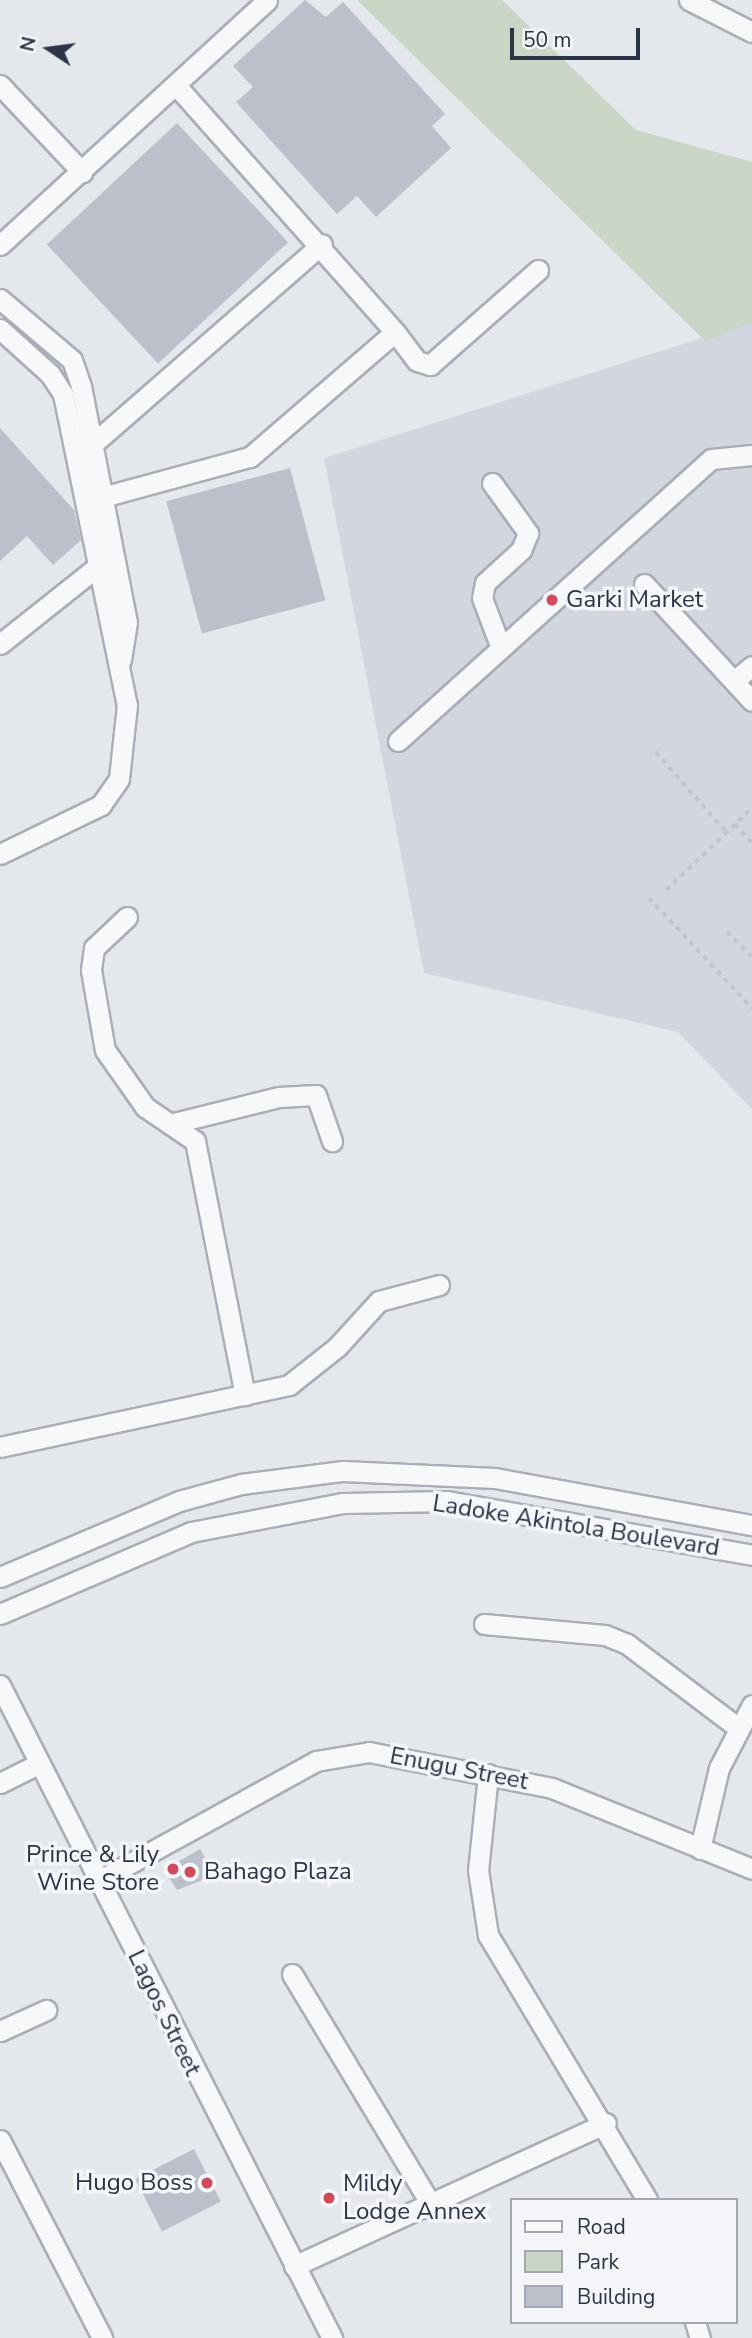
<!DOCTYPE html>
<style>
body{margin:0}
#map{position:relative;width:752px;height:2338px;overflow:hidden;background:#e4e7ec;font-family:"Nunito Sans",sans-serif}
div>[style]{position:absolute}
.built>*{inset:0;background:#d2d6de}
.green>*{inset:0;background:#c9d6c5}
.building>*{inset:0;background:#bbc0ca;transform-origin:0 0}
.path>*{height:3.5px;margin-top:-1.75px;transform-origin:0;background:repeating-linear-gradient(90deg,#c2c5cb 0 5px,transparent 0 10px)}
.roads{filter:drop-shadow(2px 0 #a9aeb7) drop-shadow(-2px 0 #a9aeb7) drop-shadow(0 2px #a9aeb7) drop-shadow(0 -2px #a9aeb7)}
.minor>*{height:19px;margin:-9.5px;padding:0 9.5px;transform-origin:9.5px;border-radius:9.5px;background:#f7f8fa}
.dots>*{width:19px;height:19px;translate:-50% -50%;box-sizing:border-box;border:4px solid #f4f6f9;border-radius:50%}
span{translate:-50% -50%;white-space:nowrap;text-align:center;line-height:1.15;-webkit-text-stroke:7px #f4f6f9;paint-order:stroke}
.poi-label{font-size:24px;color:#2b3445}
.left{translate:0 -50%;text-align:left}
.right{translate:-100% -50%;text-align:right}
.street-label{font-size:24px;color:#2b3445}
.legend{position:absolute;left:510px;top:2198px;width:228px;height:126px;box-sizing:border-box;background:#f4f6f9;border:2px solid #a4a8b1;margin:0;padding:9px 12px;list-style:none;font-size:21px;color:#2b3445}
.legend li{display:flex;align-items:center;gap:14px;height:35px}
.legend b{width:35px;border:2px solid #a4a8b1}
.north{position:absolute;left:14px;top:14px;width:70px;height:70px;-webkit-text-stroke:5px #f4f6f9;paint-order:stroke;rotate:283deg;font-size:19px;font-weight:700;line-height:28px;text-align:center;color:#2b3445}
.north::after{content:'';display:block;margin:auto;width:24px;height:32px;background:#2b3445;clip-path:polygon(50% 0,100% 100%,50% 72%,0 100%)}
.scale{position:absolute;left:510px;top:28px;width:130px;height:32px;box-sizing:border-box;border:4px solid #2b3445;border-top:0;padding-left:9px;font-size:21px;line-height:24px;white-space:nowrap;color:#2b3445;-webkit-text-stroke:5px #f4f6f9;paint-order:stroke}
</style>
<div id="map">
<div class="built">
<div style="clip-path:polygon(752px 322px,752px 1109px,678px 1032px,424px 973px,324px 458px)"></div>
</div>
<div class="green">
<div style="clip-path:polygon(357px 0,502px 0,636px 130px,752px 162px,752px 322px,705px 341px)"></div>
</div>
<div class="building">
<div style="clip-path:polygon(305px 0,326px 17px,343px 2px,445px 114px,432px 126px,451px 148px,376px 217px,357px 196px,337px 214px,236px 102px,253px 87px,233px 66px)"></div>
<div style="left:177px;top:123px;width:163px;height:178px;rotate:47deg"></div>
<div style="clip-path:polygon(0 428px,74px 510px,81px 540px,53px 565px,27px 536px,0 561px)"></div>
<div style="left:290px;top:468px;width:137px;height:128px;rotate:75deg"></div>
<div style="clip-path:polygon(200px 1849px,215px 1875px,177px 1890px,164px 1870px)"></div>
<div style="left:194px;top:2149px;width:59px;height:66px;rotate:63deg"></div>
</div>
<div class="path">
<div style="left:656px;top:752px;width:106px;rotate:48.8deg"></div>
<div style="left:735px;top:824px;width:25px;rotate:48deg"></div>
<div style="left:666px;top:890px;width:119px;rotate:-43.6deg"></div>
<div style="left:649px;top:898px;width:151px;rotate:46.9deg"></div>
<div style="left:727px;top:932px;width:35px;rotate:45deg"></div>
</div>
<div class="roads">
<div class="minor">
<div style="left:689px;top:0;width:71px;rotate:26.9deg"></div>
<div style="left:0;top:85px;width:120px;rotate:46.7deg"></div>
<div style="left:0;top:245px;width:362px;rotate:-42.5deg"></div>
<div style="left:0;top:299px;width:94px;rotate:40.3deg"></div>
<div style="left:72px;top:360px;width:28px;rotate:71deg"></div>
<div style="left:81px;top:386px;width:240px;rotate:79deg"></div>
<div style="left:127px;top:622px;width:38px;rotate:99deg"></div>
<div style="left:0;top:329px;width:67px;rotate:42deg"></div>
<div style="left:50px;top:374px;width:24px;rotate:57deg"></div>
<div style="left:63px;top:394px;width:318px;rotate:78.4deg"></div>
<div style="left:127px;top:705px;width:74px;rotate:96.2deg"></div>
<div style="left:119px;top:779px;width:32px;rotate:125deg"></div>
<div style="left:101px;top:805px;width:112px;rotate:154.1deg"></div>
<div style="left:395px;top:332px;width:36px;rotate:53deg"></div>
<div style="left:417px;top:361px;width:14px;rotate:17deg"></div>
<div style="left:430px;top:365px;width:144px;rotate:-41.3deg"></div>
<div style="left:95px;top:442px;width:301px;rotate:-41.1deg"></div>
<div style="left:492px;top:483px;width:62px;rotate:54.2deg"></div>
<div style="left:528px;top:533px;width:18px;rotate:112deg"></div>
<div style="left:521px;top:550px;width:49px;rotate:137.5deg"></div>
<div style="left:485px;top:583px;width:15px;rotate:101deg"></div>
<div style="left:482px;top:598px;width:53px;rotate:69.2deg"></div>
<div style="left:106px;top:496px;width:149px;rotate:-15.2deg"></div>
<div style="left:250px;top:457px;width:191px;rotate:-40.8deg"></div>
<div style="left:395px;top:332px;width:330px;rotate:-131.6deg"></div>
<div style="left:644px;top:584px;width:159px;rotate:47.3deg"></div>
<div style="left:0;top:644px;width:132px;rotate:-38.5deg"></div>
<div style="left:734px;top:681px;width:23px;rotate:-40deg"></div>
<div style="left:398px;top:741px;width:421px;rotate:-42deg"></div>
<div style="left:711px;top:459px;width:41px;rotate:-5.6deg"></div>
<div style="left:127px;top:917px;width:45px;rotate:136.8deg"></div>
<div style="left:94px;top:948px;width:22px;rotate:98deg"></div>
<div style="left:91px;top:970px;width:81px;rotate:80.1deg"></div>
<div style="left:105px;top:1050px;width:70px;rotate:54.9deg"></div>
<div style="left:145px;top:1107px;width:60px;rotate:34.2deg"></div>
<div style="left:195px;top:1141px;width:259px;rotate:78.9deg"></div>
<div style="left:170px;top:1124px;width:112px;rotate:-13.9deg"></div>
<div style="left:279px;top:1097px;width:37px;rotate:-3deg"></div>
<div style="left:316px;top:1095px;width:49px;rotate:70.8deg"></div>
<div style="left:0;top:1447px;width:296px;rotate:-12.1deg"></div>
<div style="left:289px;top:1385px;width:61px;rotate:-38.4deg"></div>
<div style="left:337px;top:1347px;width:62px;rotate:-47.6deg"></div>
<div style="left:379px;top:1301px;width:62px;rotate:-14.9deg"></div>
<div style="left:0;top:1577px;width:194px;rotate:-23deg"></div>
<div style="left:179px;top:1501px;width:64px;rotate:-15.3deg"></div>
<div style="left:241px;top:1484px;width:103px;rotate:-7.3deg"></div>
<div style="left:343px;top:1471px;width:152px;rotate:2.6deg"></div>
<div style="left:495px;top:1478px;width:261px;rotate:10.4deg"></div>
<div style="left:0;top:1614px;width:208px;rotate:-23.2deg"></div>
<div style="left:191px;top:1532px;width:155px;rotate:-10.8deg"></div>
<div style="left:343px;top:1503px;width:104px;rotate:-1.1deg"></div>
<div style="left:447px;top:1501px;width:310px;rotate:10deg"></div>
<div style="left:484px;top:1624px;width:121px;rotate:5.2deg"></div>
<div style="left:605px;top:1635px;width:24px;rotate:22deg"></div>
<div style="left:627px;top:1644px;width:136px;rotate:37deg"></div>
<div style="left:0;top:1685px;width:733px;rotate:63.05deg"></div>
<div style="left:488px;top:1774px;width:97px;rotate:95.9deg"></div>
<div style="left:478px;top:1870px;width:66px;rotate:81.3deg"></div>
<div style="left:488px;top:1935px;width:309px;rotate:59deg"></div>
<div style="left:0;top:1783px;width:42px;rotate:-26.6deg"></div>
<div style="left:700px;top:1849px;width:83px;rotate:-76.8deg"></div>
<div style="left:719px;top:1768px;width:71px;rotate:-62.4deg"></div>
<div style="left:98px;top:1881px;width:249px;rotate:-28.8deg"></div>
<div style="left:316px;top:1761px;width:54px;rotate:-9.6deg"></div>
<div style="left:369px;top:1752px;width:187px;rotate:11.1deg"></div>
<div style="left:552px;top:1788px;width:216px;rotate:22deg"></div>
<div style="left:292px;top:1974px;width:269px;rotate:58.9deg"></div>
<div style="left:0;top:2031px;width:51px;rotate:-24.5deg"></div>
<div style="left:0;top:2140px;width:223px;rotate:62.7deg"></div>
<div style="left:294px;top:2266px;width:343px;rotate:-24.6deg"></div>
<div style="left:695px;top:2322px;width:17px;rotate:73deg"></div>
</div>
</div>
<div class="dots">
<div style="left:552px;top:600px;background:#d1495b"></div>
<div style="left:173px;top:1869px;background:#d1495b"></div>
<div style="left:190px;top:1872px;background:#d1495b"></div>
<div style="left:207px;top:2183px;background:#d1495b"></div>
<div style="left:329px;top:2198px;background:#d1495b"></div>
</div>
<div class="poi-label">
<span class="left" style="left:566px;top:600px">Garki Market</span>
<span class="right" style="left:159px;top:1869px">Prince &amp; Lily<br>Wine Store</span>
<span class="left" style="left:204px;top:1872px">Bahago Plaza</span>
<span class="right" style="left:193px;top:2183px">Hugo Boss</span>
<span class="left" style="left:343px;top:2198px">Mildy<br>Lodge Annex</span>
</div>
<div class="street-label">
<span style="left:576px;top:1526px;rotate:9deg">Ladoke Akintola Boulevard</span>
<span style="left:459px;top:1769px;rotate:11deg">Enugu Street</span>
<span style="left:164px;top:2013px;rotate:64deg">Lagos Street</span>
</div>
<ul class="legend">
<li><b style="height:9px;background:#f7f8fa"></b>Road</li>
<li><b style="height:19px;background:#c9d6c5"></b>Park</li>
<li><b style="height:19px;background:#bbc0ca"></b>Building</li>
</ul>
<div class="north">N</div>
<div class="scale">50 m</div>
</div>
